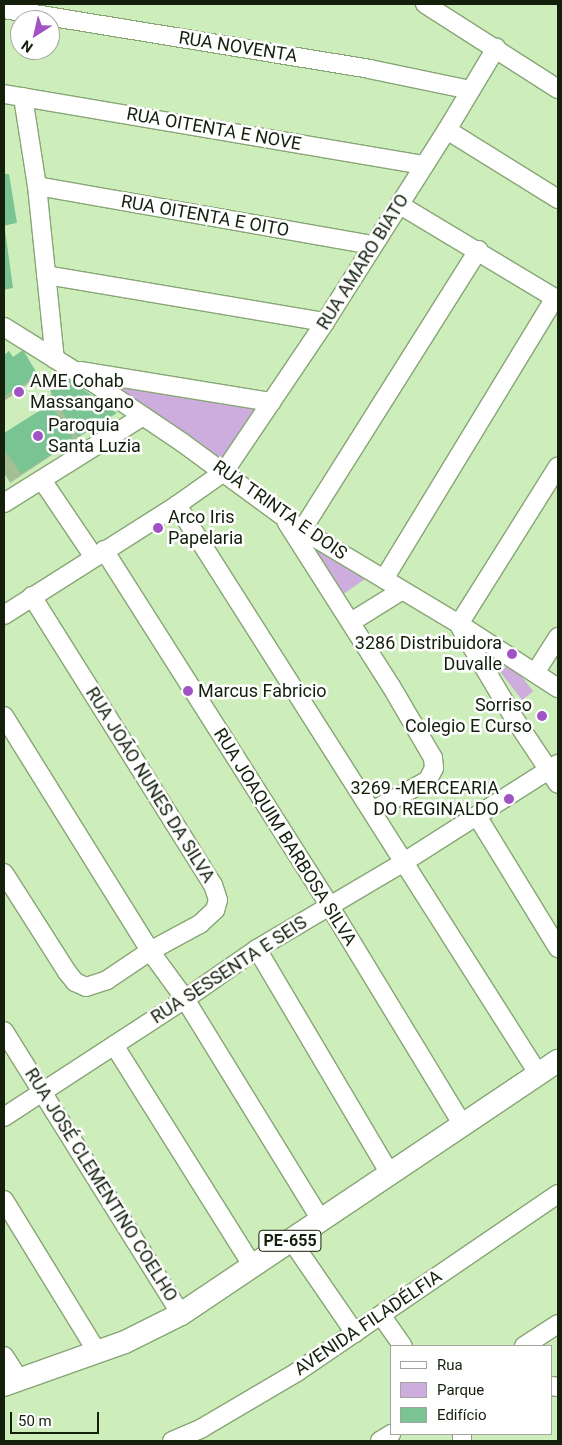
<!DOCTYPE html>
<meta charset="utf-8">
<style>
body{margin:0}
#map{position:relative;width:562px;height:1445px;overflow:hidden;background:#cdeebb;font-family:Roboto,sans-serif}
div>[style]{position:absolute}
.green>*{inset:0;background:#cdaddd;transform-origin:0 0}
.shadow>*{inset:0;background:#0003}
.building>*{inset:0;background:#7ac493}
.roads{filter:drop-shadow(1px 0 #87a575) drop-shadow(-1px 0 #87a575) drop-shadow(0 1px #87a575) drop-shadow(0 -1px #87a575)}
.minor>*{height:18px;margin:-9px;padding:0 9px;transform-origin:9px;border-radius:9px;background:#fff}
.major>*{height:22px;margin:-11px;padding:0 11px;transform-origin:11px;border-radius:11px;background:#fff}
.dots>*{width:14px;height:14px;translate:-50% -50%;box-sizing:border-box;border:2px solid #fff;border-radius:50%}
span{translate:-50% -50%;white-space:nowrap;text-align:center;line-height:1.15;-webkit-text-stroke:5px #fff;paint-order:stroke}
.shield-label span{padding:1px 4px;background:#fff;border:1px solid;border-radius:4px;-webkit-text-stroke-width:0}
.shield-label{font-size:16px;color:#141f0c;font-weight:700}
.street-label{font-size:18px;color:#141f0c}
.poi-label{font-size:18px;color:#141f0c}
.left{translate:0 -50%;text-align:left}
.right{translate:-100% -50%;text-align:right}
.frame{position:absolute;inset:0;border:5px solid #141f0c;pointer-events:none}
.legend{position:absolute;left:390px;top:1345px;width:162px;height:90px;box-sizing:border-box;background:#fff;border:1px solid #a1a59e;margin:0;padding:6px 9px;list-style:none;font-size:15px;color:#141f0c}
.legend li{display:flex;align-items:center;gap:10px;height:25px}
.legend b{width:25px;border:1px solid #a1a59e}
.north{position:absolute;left:10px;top:10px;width:50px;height:50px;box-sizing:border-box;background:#fff;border:1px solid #a1a59e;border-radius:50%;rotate:215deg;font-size:14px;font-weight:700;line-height:20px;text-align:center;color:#141f0c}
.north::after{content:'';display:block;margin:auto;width:18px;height:22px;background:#a152c4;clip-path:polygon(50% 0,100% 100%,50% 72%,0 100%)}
.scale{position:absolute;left:10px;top:1412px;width:89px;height:22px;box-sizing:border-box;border:2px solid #141f0c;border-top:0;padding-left:6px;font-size:15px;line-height:18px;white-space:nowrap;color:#141f0c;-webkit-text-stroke:4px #fff;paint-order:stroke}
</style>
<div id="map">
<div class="green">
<div style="clip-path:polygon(104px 379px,255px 405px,257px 409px,224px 459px,221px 458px,102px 384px)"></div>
<div style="clip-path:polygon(297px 532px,371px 575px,339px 597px)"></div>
<div style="left:511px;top:663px;width:36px;height:14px;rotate:52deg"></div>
</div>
<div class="shadow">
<div style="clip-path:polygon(4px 175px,8px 175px,15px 223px,4px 226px)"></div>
<div style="clip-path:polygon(4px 231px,12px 288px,4px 290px)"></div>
<div style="clip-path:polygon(9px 353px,12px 359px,37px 375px,22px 389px,4px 401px,4px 356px)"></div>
<div style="clip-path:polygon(73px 378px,79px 388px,115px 413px,10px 483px,4px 473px,4px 434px,48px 407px,43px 400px)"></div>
</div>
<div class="building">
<div style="clip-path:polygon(4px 174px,9px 174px,17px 223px,4px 225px)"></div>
<div style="clip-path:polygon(4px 230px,5px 230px,13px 288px,4px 289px)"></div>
<div style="clip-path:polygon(23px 350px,38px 375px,4px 396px,4px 355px,9px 351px,13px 357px)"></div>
<div style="clip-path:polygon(73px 377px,80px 387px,117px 413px,78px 437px,50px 391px)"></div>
<div style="clip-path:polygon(50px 404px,74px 440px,21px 474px,4px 449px,4px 433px)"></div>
</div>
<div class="roads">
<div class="minor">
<div style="left:425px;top:4px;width:158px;rotate:32.6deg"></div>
<div style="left:4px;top:9px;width:370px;rotate:9.3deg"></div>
<div style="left:369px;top:69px;width:103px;rotate:11.7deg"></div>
<div style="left:4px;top:94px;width:426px;rotate:9.6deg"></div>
<div style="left:23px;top:97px;width:90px;rotate:81.1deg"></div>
<div style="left:37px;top:186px;width:174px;rotate:84.1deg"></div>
<div style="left:447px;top:130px;width:131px;rotate:31.9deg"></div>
<div style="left:37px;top:186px;width:341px;rotate:10deg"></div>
<div style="left:400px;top:205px;width:184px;rotate:31deg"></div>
<div style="left:46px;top:275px;width:283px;rotate:9.6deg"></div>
<div style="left:4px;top:327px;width:106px;rotate:31.9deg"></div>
<div style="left:94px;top:383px;width:107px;rotate:34deg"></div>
<div style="left:183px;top:443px;width:147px;rotate:36.2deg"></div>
<div style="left:302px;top:530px;width:183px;rotate:30.9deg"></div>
<div style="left:459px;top:624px;width:118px;rotate:32.9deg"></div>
<div style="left:80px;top:371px;width:194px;rotate:9.2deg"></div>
<div style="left:42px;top:480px;width:93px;rotate:56deg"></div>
<div style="left:4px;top:503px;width:164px;rotate:-32deg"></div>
<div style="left:177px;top:505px;width:675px;rotate:57.58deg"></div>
<div style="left:287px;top:523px;width:193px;rotate:57.5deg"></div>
<div style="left:391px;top:686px;width:83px;rotate:59.7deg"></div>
<div style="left:433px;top:758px;width:10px;rotate:84deg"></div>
<div style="left:434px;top:768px;width:13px;rotate:117deg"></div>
<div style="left:428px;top:780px;width:64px;rotate:151deg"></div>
<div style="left:302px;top:530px;width:331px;rotate:-57.8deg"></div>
<div style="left:104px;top:550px;width:420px;rotate:57.6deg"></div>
<div style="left:329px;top:905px;width:258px;rotate:58.7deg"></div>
<div style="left:384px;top:579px;width:329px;rotate:-58.7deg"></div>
<div style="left:4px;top:615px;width:205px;rotate:-32.4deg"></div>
<div style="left:177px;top:505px;width:57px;rotate:-35.1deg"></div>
<div style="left:224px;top:472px;width:181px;rotate:-56deg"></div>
<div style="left:325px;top:322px;width:227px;rotate:-57.6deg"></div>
<div style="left:447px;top:130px;width:96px;rotate:-59.1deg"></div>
<div style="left:351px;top:622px;width:59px;rotate:-31.8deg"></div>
<div style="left:459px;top:624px;width:186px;rotate:-57.9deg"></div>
<div style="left:460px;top:627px;width:106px;rotate:59.3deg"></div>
<div style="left:514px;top:718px;width:79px;rotate:56.3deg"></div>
<div style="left:535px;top:673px;width:43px;rotate:-57.4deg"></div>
<div style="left:4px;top:716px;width:277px;rotate:58.1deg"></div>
<div style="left:150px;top:951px;width:59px;rotate:53.9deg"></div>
<div style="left:185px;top:999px;width:259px;rotate:58.4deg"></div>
<div style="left:477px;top:816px;width:155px;rotate:58.5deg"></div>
<div style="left:4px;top:873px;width:117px;rotate:57.5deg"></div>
<div style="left:67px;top:972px;width:13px;rotate:51deg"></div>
<div style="left:75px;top:982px;width:12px;rotate:24deg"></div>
<div style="left:86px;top:987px;width:22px;rotate:-18deg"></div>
<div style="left:107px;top:980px;width:52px;rotate:-34deg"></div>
<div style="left:150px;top:951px;width:57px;rotate:-28.4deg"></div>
<div style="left:200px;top:924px;width:21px;rotate:-43deg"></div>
<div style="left:215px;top:910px;width:10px;rotate:-73deg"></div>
<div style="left:218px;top:900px;width:16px;rotate:-108deg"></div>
<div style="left:213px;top:885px;width:341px;rotate:-122.1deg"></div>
<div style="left:257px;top:949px;width:261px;rotate:59.4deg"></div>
<div style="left:4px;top:1031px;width:334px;rotate:58deg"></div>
<div style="left:114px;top:1045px;width:262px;rotate:57.9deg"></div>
<div style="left:4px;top:1117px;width:216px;rotate:-33.1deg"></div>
<div style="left:185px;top:999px;width:88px;rotate:-34.8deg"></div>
<div style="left:257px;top:949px;width:171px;rotate:-30.6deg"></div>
<div style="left:404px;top:862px;width:183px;rotate:-32.5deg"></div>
<div style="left:4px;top:1200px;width:178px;rotate:58.5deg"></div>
<div style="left:291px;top:1240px;width:113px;rotate:55.5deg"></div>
<div style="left:381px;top:1315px;width:38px;rotate:55deg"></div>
<div style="left:524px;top:1346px;width:40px;rotate:-32.9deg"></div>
<div style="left:4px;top:1356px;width:27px;rotate:57deg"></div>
<div style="left:551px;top:1386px;width:7px;rotate:8deg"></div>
<div style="left:462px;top:1434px;width:7px;rotate:90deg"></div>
<div style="left:172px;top:1441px;width:33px;rotate:-23deg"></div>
<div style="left:202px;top:1428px;width:110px;rotate:-30.5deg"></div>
<div style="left:297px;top:1372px;width:316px;rotate:-34.3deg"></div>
<div style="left:380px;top:1441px;width:13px;rotate:-32deg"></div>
</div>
<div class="major">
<div style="left:4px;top:1385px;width:128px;rotate:-19.6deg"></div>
<div style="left:125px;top:1342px;width:63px;rotate:-26.6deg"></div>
<div style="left:181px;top:1314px;width:454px;rotate:-33.9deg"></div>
</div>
</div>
<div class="dots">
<div style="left:19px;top:392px;background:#a152c4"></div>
<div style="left:38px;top:436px;background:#a152c4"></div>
<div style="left:158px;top:528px;background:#a152c4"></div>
<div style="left:512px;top:654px;background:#a152c4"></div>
<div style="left:188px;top:691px;background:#a152c4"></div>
<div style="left:542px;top:716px;background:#a152c4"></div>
<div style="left:509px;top:799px;background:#a152c4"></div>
</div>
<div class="shield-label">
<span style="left:290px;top:1241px">PE-655</span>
</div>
<div class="street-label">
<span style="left:238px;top:47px;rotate:9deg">RUA NOVENTA</span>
<span style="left:214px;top:129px;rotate:10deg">RUA OITENTA E NOVE</span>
<span style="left:205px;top:216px;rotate:10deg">RUA OITENTA E OITO</span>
<span style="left:363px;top:262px;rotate:-58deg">RUA AMARO BIATO</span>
<span style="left:280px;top:510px;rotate:35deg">RUA TRINTA E DOIS</span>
<span style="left:150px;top:785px;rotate:58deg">RUA JOÃO NUNES DA SILVA</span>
<span style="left:285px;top:837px;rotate:58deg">RUA JOAQUIM BARBOSA SILVA</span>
<span style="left:229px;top:970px;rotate:-33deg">RUA SESSENTA E SEIS</span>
<span style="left:101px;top:1185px;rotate:58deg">RUA JOSÉ CLEMENTINO COELHO</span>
<span style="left:368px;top:1323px;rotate:-34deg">AVENIDA FILADÉLFIA</span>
</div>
<div class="poi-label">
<span class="left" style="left:30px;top:392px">AME Cohab<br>Massangano</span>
<span class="left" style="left:48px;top:436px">Paroquia<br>Santa Luzia</span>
<span class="left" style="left:168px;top:528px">Arco Iris<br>Papelaria</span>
<span class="right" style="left:502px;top:654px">3286 Distribuidora<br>Duvalle</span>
<span class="left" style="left:198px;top:691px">Marcus Fabricio</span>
<span class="right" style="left:532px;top:716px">Sorriso<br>Colegio E Curso</span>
<span class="right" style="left:499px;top:799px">3269 -MERCEARIA<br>DO REGINALDO</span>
</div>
<div class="frame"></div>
<ul class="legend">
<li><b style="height:6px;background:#fff"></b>Rua</li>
<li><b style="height:14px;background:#cdaddd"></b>Parque</li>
<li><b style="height:14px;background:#7ac493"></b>Edifício</li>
</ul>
<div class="north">N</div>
<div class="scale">50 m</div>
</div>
